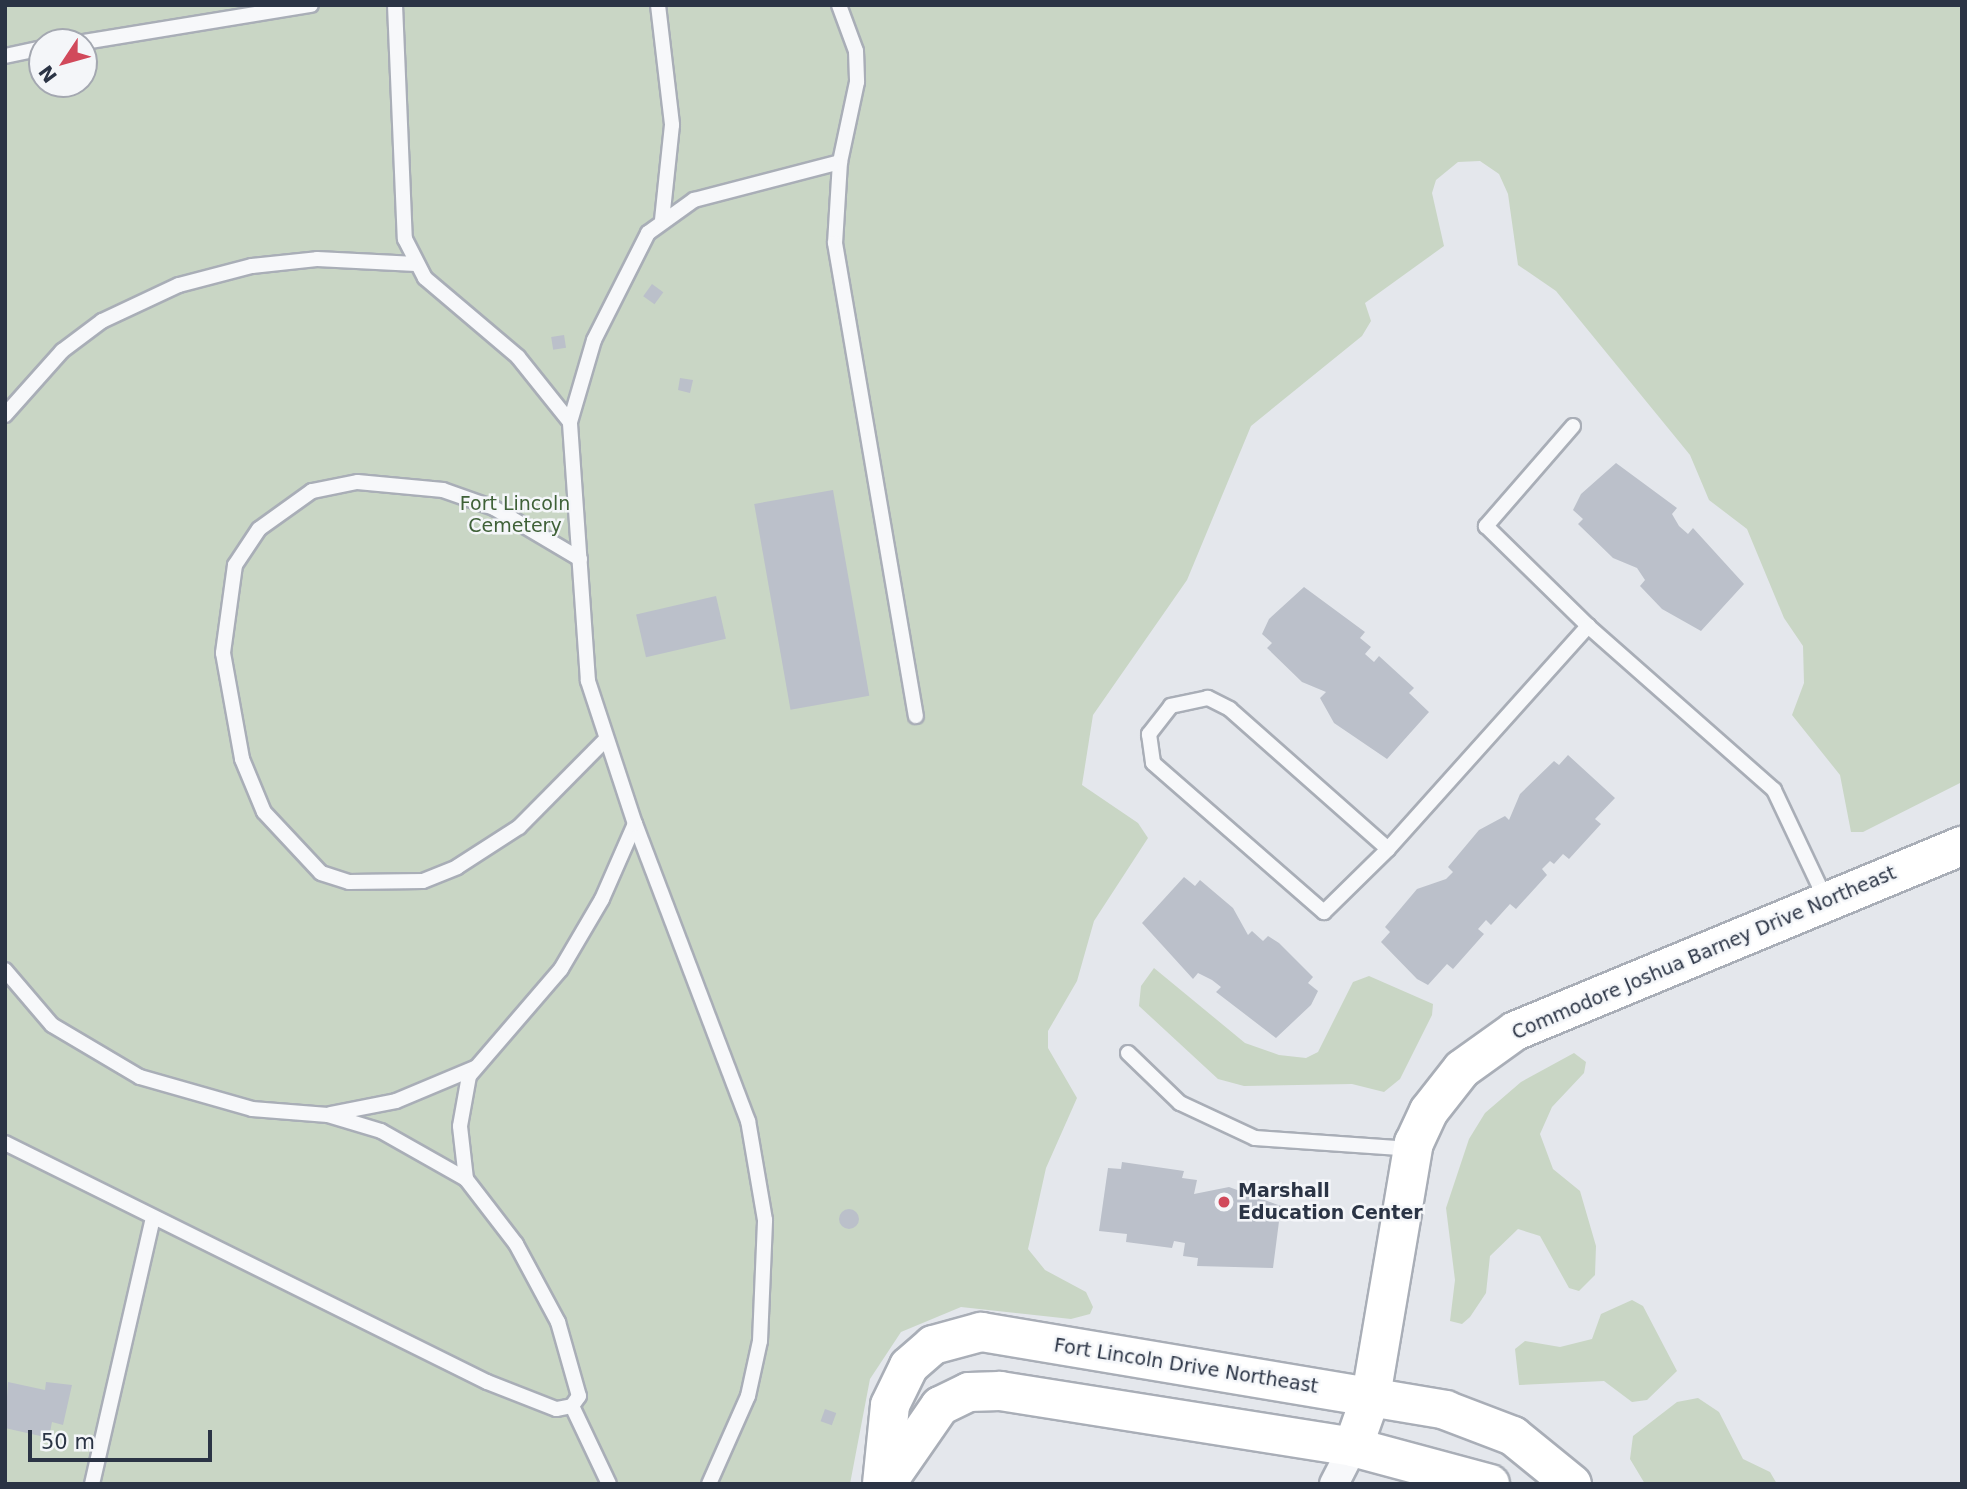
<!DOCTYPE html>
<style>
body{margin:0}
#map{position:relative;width:1967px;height:1489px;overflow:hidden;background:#e4e7ec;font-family:"DejaVu Sans",sans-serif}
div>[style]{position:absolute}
.green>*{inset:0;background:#c9d6c5}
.building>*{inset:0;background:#bbc0ca;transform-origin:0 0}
.round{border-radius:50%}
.roads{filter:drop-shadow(2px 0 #a9aeb7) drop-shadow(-2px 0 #a9aeb7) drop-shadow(0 2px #a9aeb7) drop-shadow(0 -2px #a9aeb7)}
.lane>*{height:14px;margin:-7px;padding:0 7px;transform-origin:7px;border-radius:7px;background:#f7f8fa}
.street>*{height:28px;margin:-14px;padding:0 14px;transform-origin:14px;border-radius:14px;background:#f7f8fa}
.secondary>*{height:38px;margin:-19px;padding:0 19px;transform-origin:19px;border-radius:19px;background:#fff}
.dots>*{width:19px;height:19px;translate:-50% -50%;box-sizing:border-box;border:4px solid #f4f6f9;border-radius:50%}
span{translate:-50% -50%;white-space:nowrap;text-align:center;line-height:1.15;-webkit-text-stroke:5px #f4f6f9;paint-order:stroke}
.park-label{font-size:19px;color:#3f6138}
.street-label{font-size:19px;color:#2b3445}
.poi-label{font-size:19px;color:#2b3445;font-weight:700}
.left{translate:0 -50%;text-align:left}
.frame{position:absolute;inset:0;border:7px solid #2b3445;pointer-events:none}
.north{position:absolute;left:28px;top:28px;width:70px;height:70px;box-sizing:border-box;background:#f4f6f9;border:2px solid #a4a8b1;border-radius:50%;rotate:234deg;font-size:19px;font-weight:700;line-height:28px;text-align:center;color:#2b3445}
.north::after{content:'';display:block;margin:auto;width:24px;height:32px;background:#d1495b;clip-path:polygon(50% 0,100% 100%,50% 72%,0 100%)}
.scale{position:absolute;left:28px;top:1430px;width:184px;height:32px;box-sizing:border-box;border:4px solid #2b3445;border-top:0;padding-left:9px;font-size:21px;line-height:24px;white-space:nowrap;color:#2b3445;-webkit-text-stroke:5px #f4f6f9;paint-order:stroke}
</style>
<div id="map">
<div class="green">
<div style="clip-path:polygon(evenodd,5px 5px,1962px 5px,1962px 782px,1863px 832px,1851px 832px,1840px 775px,1792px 715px,1804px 683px,1803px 646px,1784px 618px,1747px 529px,1709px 500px,1690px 455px,1556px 291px,1518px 265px,1508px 194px,1499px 174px,1480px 161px,1458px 162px,1436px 180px,1432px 193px,1444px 246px,1365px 303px,1371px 321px,1362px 336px,1251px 426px,1187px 580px,1093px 715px,1082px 785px,1138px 823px,1148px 838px,1094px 921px,1077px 981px,1048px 1031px,1048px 1048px,1077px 1098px,1046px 1168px,1028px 1249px,1045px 1270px,1086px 1292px,1093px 1307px,1090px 1314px,1071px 1319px,961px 1307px,901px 1332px,870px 1379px,850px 1484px,5px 1484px,5px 5px,42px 42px,84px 42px,84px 84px,42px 84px,42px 42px)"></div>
<div style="clip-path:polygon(1154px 968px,1245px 1043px,1279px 1055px,1306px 1058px,1318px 1052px,1353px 982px,1369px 976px,1433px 1004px,1432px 1015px,1400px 1079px,1384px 1092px,1352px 1084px,1244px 1086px,1218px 1079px,1139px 1006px,1141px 986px)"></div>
<div style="clip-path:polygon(1574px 1053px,1586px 1062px,1584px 1073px,1552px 1107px,1540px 1134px,1553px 1169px,1580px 1191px,1596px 1246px,1595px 1275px,1579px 1291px,1569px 1288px,1540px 1236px,1518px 1229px,1490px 1256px,1486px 1293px,1470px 1317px,1462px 1324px,1450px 1321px,1455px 1280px,1446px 1208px,1469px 1139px,1485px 1113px,1521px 1082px)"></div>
<div style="clip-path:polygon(1632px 1300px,1643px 1306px,1677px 1371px,1647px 1400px,1632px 1402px,1604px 1381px,1519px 1385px,1515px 1349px,1525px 1341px,1560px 1347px,1592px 1339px,1601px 1314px)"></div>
<div style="clip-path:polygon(1698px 1398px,1719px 1412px,1743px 1459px,1770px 1472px,1777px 1484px,1645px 1484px,1630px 1459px,1633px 1436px,1677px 1402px)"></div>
</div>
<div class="building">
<div style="left:652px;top:284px;width:14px;height:15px;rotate:36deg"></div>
<div style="left:564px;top:335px;width:13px;height:13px;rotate:81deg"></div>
<div style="clip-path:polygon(680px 378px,693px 380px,690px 393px,678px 390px)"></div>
<div style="clip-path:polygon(1616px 463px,1677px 508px,1672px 514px,1679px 526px,1688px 534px,1693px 528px,1744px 584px,1701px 631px,1662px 609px,1640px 586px,1645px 580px,1637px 568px,1613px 558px,1578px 524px,1583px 519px,1573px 510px,1581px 494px)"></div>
<div style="left:833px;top:490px;width:209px;height:80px;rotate:80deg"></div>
<div style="clip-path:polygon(1304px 587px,1365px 632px,1360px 638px,1371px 647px,1365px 654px,1374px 662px,1379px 656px,1414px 688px,1409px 693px,1429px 712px,1387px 759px,1334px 723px,1320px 698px,1326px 692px,1302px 682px,1267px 648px,1272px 643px,1262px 634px,1269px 619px)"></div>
<div style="left:716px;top:596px;width:44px;height:82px;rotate:77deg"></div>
<div style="clip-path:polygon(1568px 755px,1615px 798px,1595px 819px,1601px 824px,1569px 859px,1563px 854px,1554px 864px,1550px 861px,1542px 869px,1547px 875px,1516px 909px,1510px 904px,1491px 925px,1486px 920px,1478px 929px,1484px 934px,1453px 969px,1447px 964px,1428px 985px,1417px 979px,1381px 942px,1390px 932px,1385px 927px,1417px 889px,1446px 879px,1453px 872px,1448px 867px,1479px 830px,1505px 816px,1509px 820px,1520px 794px,1554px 761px,1559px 765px)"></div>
<div style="clip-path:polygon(1184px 877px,1195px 886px,1200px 880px,1233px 908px,1248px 935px,1252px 931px,1263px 941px,1268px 936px,1279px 943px,1313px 977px,1308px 983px,1318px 991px,1311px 1005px,1276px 1038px,1216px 992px,1221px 987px,1212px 980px,1198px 973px,1193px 979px,1142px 923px)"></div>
<div style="clip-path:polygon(1122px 1162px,1184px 1171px,1182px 1178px,1197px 1180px,1194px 1194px,1229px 1187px,1281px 1206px,1273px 1268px,1197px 1266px,1198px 1258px,1183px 1256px,1185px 1243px,1174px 1241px,1172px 1248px,1126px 1242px,1127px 1234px,1099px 1231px,1108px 1168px,1121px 1169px)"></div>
<div class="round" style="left:839px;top:1209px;width:20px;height:20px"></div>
<div style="clip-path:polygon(8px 1382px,45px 1390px,46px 1382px,72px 1385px,63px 1425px,52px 1422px,49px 1438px,5px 1428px)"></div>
<div style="left:825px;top:1409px;width:12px;height:13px;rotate:20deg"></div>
</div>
<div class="roads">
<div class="lane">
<div style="left:395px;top:5px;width:234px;rotate:87.6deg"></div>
<div style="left:405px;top:239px;width:44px;rotate:62.9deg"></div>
<div style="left:425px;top:278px;width:122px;rotate:40.3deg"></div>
<div style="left:518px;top:357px;width:83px;rotate:51.3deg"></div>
<div style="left:658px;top:5px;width:121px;rotate:83.3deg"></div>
<div style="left:672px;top:125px;width:96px;rotate:96deg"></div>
<div style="left:839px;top:5px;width:49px;rotate:69.7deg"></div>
<div style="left:856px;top:51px;width:31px;rotate:88deg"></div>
<div style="left:857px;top:82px;width:82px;rotate:102deg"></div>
<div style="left:840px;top:162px;width:81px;rotate:93.5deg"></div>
<div style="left:835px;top:243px;width:480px;rotate:80.3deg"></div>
<div style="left:84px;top:42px;width:230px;rotate:-9.3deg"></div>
<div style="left:5px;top:56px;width:38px;rotate:-12deg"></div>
<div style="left:5px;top:415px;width:86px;rotate:-48.3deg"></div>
<div style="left:62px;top:351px;width:50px;rotate:-36.9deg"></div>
<div style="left:102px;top:321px;width:85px;rotate:-25.1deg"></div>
<div style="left:179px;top:285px;width:75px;rotate:-14.6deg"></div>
<div style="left:252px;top:266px;width:65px;rotate:-6.1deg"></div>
<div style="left:317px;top:259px;width:99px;rotate:2.9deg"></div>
<div style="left:1573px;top:426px;width:133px;rotate:131deg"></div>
<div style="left:1486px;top:526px;width:143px;rotate:44.4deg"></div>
<div style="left:580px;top:559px;width:100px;rotate:-149.3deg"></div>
<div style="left:494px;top:508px;width:54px;rotate:-160.6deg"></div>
<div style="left:443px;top:490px;width:86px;rotate:-174.7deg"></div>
<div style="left:357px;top:482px;width:46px;rotate:168.7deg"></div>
<div style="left:312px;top:491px;width:65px;rotate:144.4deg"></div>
<div style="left:259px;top:529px;width:43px;rotate:123.7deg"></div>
<div style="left:235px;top:565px;width:89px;rotate:97.8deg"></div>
<div style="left:223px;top:653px;width:108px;rotate:79.8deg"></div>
<div style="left:242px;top:759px;width:57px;rotate:67.5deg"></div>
<div style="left:264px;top:812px;width:83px;rotate:46.9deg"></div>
<div style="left:321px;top:873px;width:29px;rotate:18deg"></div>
<div style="left:349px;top:882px;width:74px;rotate:-0.8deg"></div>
<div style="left:423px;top:881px;width:37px;rotate:-22deg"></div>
<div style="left:457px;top:867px;width:74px;rotate:-32.8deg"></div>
<div style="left:519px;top:827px;width:122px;rotate:-45.3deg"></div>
<div style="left:1388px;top:849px;width:211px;rotate:-138.5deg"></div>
<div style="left:1230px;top:709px;width:25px;rotate:-153deg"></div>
<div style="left:1208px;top:698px;width:38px;rotate:168deg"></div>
<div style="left:1171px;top:706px;width:36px;rotate:128deg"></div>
<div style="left:1149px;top:734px;width:29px;rotate:82deg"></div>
<div style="left:1153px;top:763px;width:227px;rotate:41.1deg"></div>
<div style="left:1324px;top:912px;width:90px;rotate:-44.5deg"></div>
<div style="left:1388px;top:849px;width:300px;rotate:-48.1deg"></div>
<div style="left:1588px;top:626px;width:248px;rotate:41.4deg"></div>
<div style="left:1774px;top:790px;width:122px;rotate:64.7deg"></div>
<div style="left:5px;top:970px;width:72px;rotate:49.5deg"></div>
<div style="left:52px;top:1025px;width:102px;rotate:30.6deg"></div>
<div style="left:140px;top:1077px;width:116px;rotate:15.9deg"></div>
<div style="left:252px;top:1109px;width:76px;rotate:4.5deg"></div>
<div style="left:328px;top:1115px;width:55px;rotate:16.8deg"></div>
<div style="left:381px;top:1131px;width:98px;rotate:29.5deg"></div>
<div style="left:466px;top:1179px;width:82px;rotate:52.4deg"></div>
<div style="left:516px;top:1244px;width:89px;rotate:61.7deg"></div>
<div style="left:558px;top:1322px;width:77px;rotate:74.2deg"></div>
<div style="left:579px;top:1396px;width:12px;rotate:125deg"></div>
<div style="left:572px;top:1406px;width:16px;rotate:169deg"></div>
<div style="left:556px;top:1409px;width:74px;rotate:-158.6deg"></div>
<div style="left:487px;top:1382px;width:538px;rotate:-153.63deg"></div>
<div style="left:1128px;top:1053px;width:72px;rotate:43.9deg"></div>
<div style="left:1180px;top:1103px;width:83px;rotate:25deg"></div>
<div style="left:1255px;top:1138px;width:156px;rotate:4deg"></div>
<div style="left:330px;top:1114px;width:67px;rotate:-11.1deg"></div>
<div style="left:396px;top:1101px;width:86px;rotate:-22.7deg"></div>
<div style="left:466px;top:1179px;width:53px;rotate:-96.5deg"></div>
<div style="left:460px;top:1126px;width:51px;rotate:-79.8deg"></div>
<div style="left:469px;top:1076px;width:141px;rotate:-49.3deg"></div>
<div style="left:561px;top:969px;width:81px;rotate:-59.6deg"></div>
<div style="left:602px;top:899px;width:82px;rotate:-66.3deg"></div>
<div style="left:572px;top:1406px;width:86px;rotate:64.6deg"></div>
<div style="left:92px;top:1484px;width:273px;rotate:-77.1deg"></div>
<div style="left:709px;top:1484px;width:96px;rotate:-66.1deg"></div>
<div style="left:748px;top:1396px;width:56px;rotate:-77.7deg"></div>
<div style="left:760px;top:1341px;width:121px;rotate:-87.6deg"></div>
<div style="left:765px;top:1220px;width:100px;rotate:-99.7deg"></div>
<div style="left:748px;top:1121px;width:318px;rotate:-110.8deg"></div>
<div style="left:635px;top:824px;width:151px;rotate:-108.2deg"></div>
<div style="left:588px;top:681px;width:260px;rotate:-94deg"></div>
<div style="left:570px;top:422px;width:85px;rotate:-73.7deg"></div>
<div style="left:594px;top:340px;width:120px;rotate:-63.2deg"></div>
<div style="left:648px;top:233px;width:57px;rotate:-35.7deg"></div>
<div style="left:694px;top:200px;width:151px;rotate:-14.6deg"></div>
</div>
<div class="street">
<div style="left:1334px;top:1484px;width:42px;rotate:-62.8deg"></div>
</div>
<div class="secondary">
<div style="left:1353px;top:1447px;width:54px;rotate:-70.6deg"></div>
<div style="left:1371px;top:1396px;width:257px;rotate:-80.4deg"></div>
<div style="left:1414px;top:1143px;width:35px;rotate:-65deg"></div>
<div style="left:1429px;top:1111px;width:53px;rotate:-51.8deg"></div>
<div style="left:1462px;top:1069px;width:65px;rotate:-35.6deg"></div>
<div style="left:1515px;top:1031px;width:484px;rotate:-22.5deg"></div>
<div style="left:882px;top:1484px;width:79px;rotate:-84.2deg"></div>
<div style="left:890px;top:1405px;width:43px;rotate:-64deg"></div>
<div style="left:909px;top:1366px;width:32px;rotate:-41deg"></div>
<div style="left:933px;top:1345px;width:50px;rotate:-15.2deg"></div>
<div style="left:981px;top:1332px;width:471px;rotate:9.5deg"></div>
<div style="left:1445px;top:1410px;width:73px;rotate:20.9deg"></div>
<div style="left:1513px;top:1436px;width:76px;rotate:39.1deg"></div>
<div style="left:886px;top:1484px;width:95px;rotate:-55.3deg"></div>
<div style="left:940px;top:1406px;width:32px;rotate:-26deg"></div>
<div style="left:969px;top:1392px;width:31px;rotate:-2deg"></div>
<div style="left:1000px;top:1391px;width:357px;rotate:9deg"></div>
<div style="left:1353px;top:1447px;width:142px;rotate:15.1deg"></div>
</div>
</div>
<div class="dots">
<div style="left:1224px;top:1202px;background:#d1495b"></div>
</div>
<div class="park-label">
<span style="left:515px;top:515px">Fort Lincoln<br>Cemetery</span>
</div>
<div class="street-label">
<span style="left:1704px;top:953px;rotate:-23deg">Commodore Joshua Barney Drive Northeast</span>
<span style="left:1186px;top:1366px;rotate:9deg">Fort Lincoln Drive Northeast</span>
</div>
<div class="poi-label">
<span class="left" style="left:1238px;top:1202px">Marshall<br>Education Center</span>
</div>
<div class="frame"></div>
<div class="north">N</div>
<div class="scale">50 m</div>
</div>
